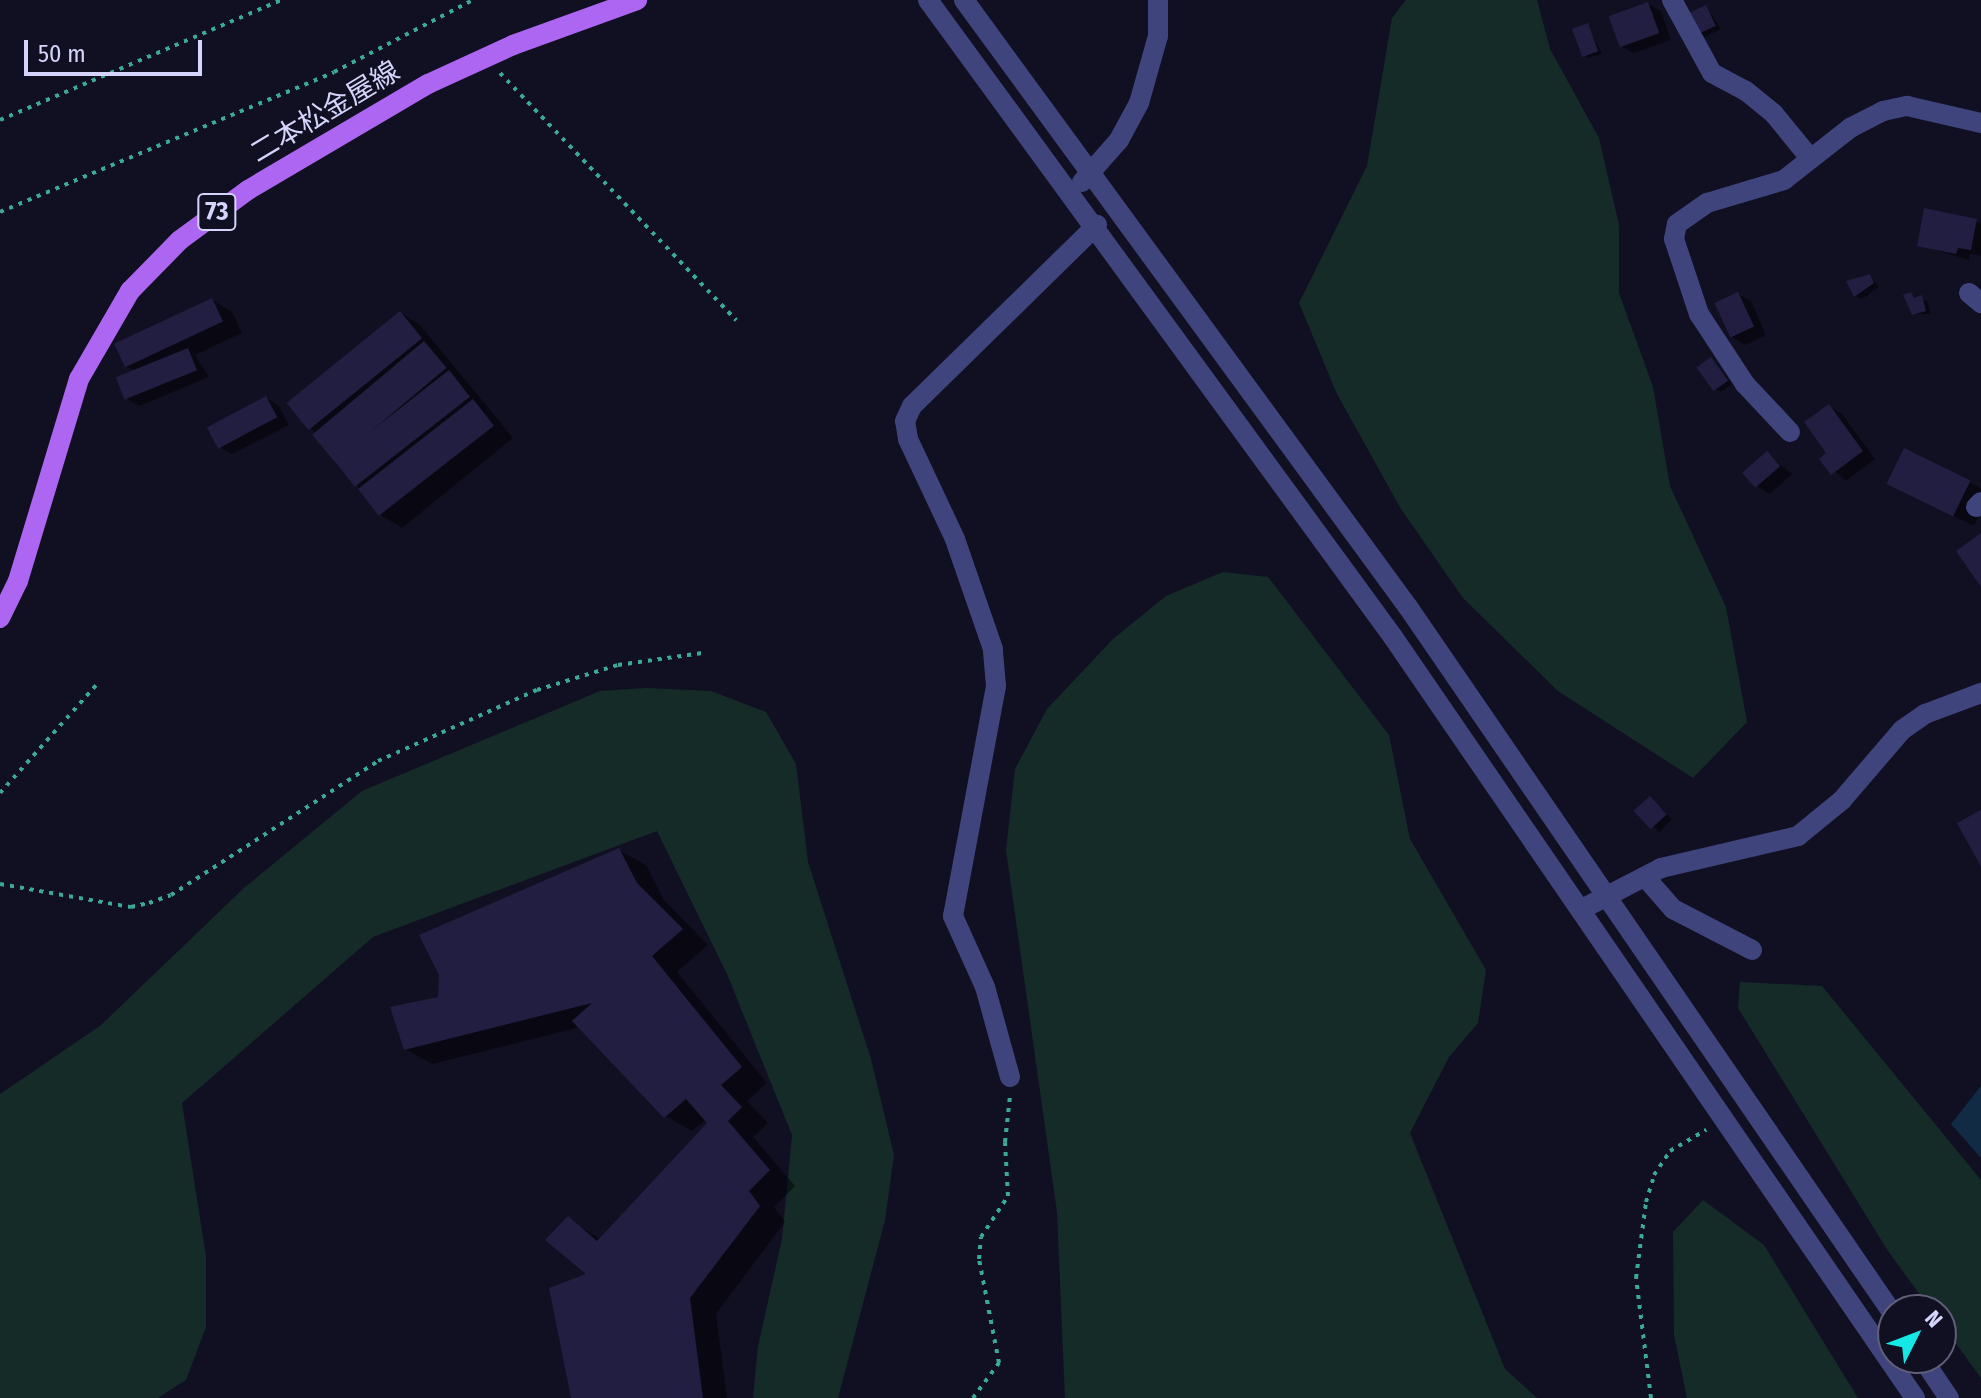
<!DOCTYPE html>
<meta charset="utf-8">
<style>
body{margin:0}
#map{position:relative;width:1981px;height:1398px;overflow:hidden;background:#111022;font-family:"Fira Sans Condensed","Noto Sans JP",sans-serif}
div>[style]{position:absolute}
.green>*{inset:0;background:#142b28}
.water>*{inset:0;background:#122b44}
.shadow>*{inset:0;background:#0007;transform-origin:0 0}
.building>*{inset:0;background:#211e41;transform-origin:0 0}
.path>*{height:4px;margin-top:-2px;transform-origin:0;background:repeating-linear-gradient(90deg,#3aaa97 0 4px,transparent 0 10px)}
.minor>*{height:20px;margin:-10px;padding:0 10px;transform-origin:10px;border-radius:10px;background:#3f447d}
.major>*{height:20px;margin:-10px;padding:0 10px;transform-origin:10px;border-radius:10px;background:#ad66f1}
span{translate:-50% -50%;white-space:nowrap;text-align:center;line-height:1.15;-webkit-text-stroke:6px #111022;paint-order:stroke}
.shield-label span{padding:2px 6px;background:#111022;border:2px solid;border-radius:6px;-webkit-text-stroke-width:0}
.shield-label{font-size:26px;color:#d5d5fb;font-weight:700}
.street-label{font-size:28px;color:#d5d5fb}
.north{position:absolute;left:1877px;top:1294px;width:80px;height:80px;box-sizing:border-box;background:#111022;border:2px solid #5f5f79;border-radius:50%;rotate:48deg;font-size:22px;font-weight:700;line-height:32px;text-align:center;color:#d5d5fb}
.north::after{content:'';display:block;margin:auto;width:28px;height:36px;background:#15e7e4;clip-path:polygon(50% 0,100% 100%,50% 72%,0 100%)}
.scale{position:absolute;left:24px;top:40px;width:178px;height:36px;box-sizing:border-box;border:4px solid #d5d5fb;border-top:0;padding-left:10px;font-size:24px;line-height:28px;white-space:nowrap;color:#d5d5fb;-webkit-text-stroke:6px #111022;paint-order:stroke}
</style>
<div id="map">
<div class="green">
<div style="clip-path:polygon(1406px 0,1537px 0,1550px 49px,1599px 138px,1619px 225px,1619px 293px,1653px 387px,1670px 486px,1726px 607px,1747px 722px,1693px 778px,1558px 691px,1463px 598px,1401px 509px,1337px 394px,1299px 303px,1367px 166px,1392px 18px)"></div>
<div style="clip-path:polygon(1223px 572px,1268px 577px,1389px 735px,1410px 839px,1486px 970px,1478px 1023px,1449px 1057px,1410px 1133px,1505px 1369px,1537px 1398px,1065px 1398px,1057px 1212px,1006px 850px,1015px 769px,1047px 709px,1113px 639px,1166px 596px)"></div>
<div style="clip-path:polygon(646px 688px,711px 691px,766px 712px,796px 764px,808px 862px,871px 1059px,894px 1155px,885px 1220px,838px 1398px,753px 1398px,758px 1346px,782px 1239px,792px 1135px,727px 974px,657px 831px,373px 937px,182px 1103px,206px 1257px,206px 1327px,186px 1380px,158px 1398px,0 1398px,0 1094px,100px 1026px,244px 888px,362px 791px,600px 691px)"></div>
<div style="clip-path:polygon(1740px 982px,1822px 986px,1981px 1180px,1981px 1378px,1941px 1323px,1941px 1310px,1931px 1310px,1888px 1251px,1738px 1008px)"></div>
<div style="clip-path:polygon(1703px 1200px,1764px 1245px,1858px 1398px,1687px 1398px,1674px 1335px,1673px 1232px)"></div>
</div>
<div class="water">
<div style="clip-path:polygon(1981px 1086px,1981px 1158px,1951px 1124px)"></div>
</div>
<div class="shadow">
<div style="clip-path:polygon(1648px 4px,1661px 11px,1671px 40px,1634px 53px,1621px 46px)"></div>
<div style="clip-path:polygon(1706px 7px,1721px 29px,1705px 37px,1699px 34px)"></div>
<div style="clip-path:polygon(1588px 26px,1602px 54px,1588px 58px,1583px 55px)"></div>
<div style="clip-path:polygon(1926px 211px,1981px 223px,1981px 256px,1970px 254px,1969px 260px,1919px 245px)"></div>
<div style="clip-path:polygon(1870px 276px,1879px 287px,1862px 299px,1856px 296px)"></div>
<div style="clip-path:polygon(1738px 294px,1751px 301px,1766px 335px,1745px 345px,1732px 337px)"></div>
<div style="clip-path:polygon(1906px 297px,1927px 301px,1931px 314px,1913px 314px)"></div>
<div style="clip-path:polygon(212px 300px,232px 312px,242px 333px,195px 355px,209px 377px,139px 406px,126px 398px,137px 372px,126px 366px)"></div>
<div style="clip-path:polygon(401px 313px,420px 325px,513px 438px,402px 528px,382px 516px,311px 428px)"></div>
<div style="clip-path:polygon(1711px 359px,1732px 384px,1721px 392px,1715px 389px)"></div>
<div style="clip-path:polygon(266px 398px,279px 406px,289px 425px,232px 454px,219px 447px)"></div>
<div style="clip-path:polygon(1829px 406px,1842px 414px,1875px 459px,1846px 481px,1822px 459px,1829px 454px)"></div>
<div style="clip-path:polygon(1767px 454px,1792px 474px,1770px 494px,1757px 486px)"></div>
<div style="clip-path:polygon(1970px 482px,1981px 489px,1981px 512px,1974px 526px,1909px 495px)"></div>
<div style="left:1651px;top:799px;width:29px;height:18px;rotate:44deg"></div>
<div style="clip-path:polygon(619px 850px,646px 865px,664px 900px,708px 945px,677px 972px,767px 1083px,747px 1101px,768px 1123px,753px 1137px,795px 1186px,774px 1207px,785px 1222px,716px 1314px,727px 1398px,573px 1398px,590px 1275px,568px 1219px,601px 1240px,710px 1123px,707px 1119px,692px 1131px,665px 1116px,581px 1027px,432px 1064px,405px 1049px,440px 998px)"></div>
</div>
<div class="building">
<div style="left:1648px;top:2px;width:33px;height:42px;rotate:70deg"></div>
<div style="left:1706px;top:5px;width:23px;height:21px;rotate:65deg"></div>
<div style="left:1588px;top:23px;width:30px;height:17px;rotate:70deg"></div>
<div style="clip-path:polygon(1924px 208px,1977px 219px,1971px 250px,1958px 248px,1956px 254px,1917px 246px)"></div>
<div style="clip-path:polygon(1870px 274px,1874px 283px,1854px 297px,1846px 281px)"></div>
<div style="left:1738px;top:292px;width:38px;height:26px;rotate:65deg"></div>
<div style="clip-path:polygon(1911px 292px,1914px 298px,1922px 295px,1926px 311px,1912px 315px,1903px 295px)"></div>
<div style="left:212px;top:298px;width:26px;height:108px;rotate:65deg"></div>
<div style="left:400px;top:311px;width:35px;height:146px;rotate:51deg"></div>
<div style="left:424px;top:341px;width:35px;height:146px;rotate:50deg"></div>
<div style="left:188px;top:348px;width:24px;height:78px;rotate:68deg"></div>
<div style="left:1711px;top:357px;width:29px;height:18px;rotate:54deg"></div>
<div style="left:449px;top:370px;width:34px;height:146px;rotate:52deg"></div>
<div style="left:266px;top:396px;width:24px;height:67px;rotate:62deg"></div>
<div style="left:473px;top:399px;width:34px;height:146px;rotate:52deg"></div>
<div style="clip-path:polygon(1829px 404px,1863px 451px,1831px 475px,1819px 459px,1826px 453px,1804px 422px)"></div>
<div style="left:1904px;top:448px;width:74px;height:40px;rotate:26deg"></div>
<div style="left:1767px;top:451px;width:20px;height:33px;rotate:49deg"></div>
<div style="clip-path:polygon(1981px 533px,1981px 587px,1956px 551px)"></div>
<div style="left:1650px;top:796px;width:25px;height:22px;rotate:48deg"></div>
<div style="clip-path:polygon(1981px 810px,1981px 867px,1957px 823px)"></div>
<div style="clip-path:polygon(619px 848px,637px 883px,683px 929px,652px 956px,742px 1067px,721px 1085px,742px 1107px,728px 1121px,770px 1170px,749px 1191px,760px 1206px,690px 1298px,703px 1398px,571px 1398px,549px 1288px,586px 1274px,545px 1240px,568px 1216px,597px 1241px,707px 1123px,686px 1099px,664px 1118px,572px 1021px,592px 1003px,404px 1050px,390px 1007px,438px 997px,439px 975px,419px 935px)"></div>
</div>
<div class="path">
<div style="left:500px;top:73px;width:342px;rotate:46.3deg"></div>
<div style="left:0;top:120px;width:306px;rotate:-23.1deg"></div>
<div style="left:0;top:212px;width:362px;rotate:-22.7deg"></div>
<div style="left:334px;top:72px;width:157px;rotate:-27.4deg"></div>
<div style="left:0;top:793px;width:149px;rotate:-48.3deg"></div>
<div style="left:0;top:884px;width:133px;rotate:10deg"></div>
<div style="left:131px;top:907px;width:18px;rotate:-13deg"></div>
<div style="left:149px;top:903px;width:23px;rotate:-20deg"></div>
<div style="left:171px;top:895px;width:247px;rotate:-32.9deg"></div>
<div style="left:378px;top:761px;width:174px;rotate:-24.1deg"></div>
<div style="left:537px;top:690px;width:85px;rotate:-17.2deg"></div>
<div style="left:618px;top:665px;width:85px;rotate:-8.1deg"></div>
<div style="left:973px;top:1398px;width:44px;rotate:-53.4deg"></div>
<div style="left:999px;top:1363px;width:106px;rotate:-100.9deg"></div>
<div style="left:979px;top:1259px;width:22px;rotate:-85deg"></div>
<div style="left:981px;top:1237px;width:49px;rotate:-56.6deg"></div>
<div style="left:1008px;top:1196px;width:54px;rotate:-93.2deg"></div>
<div style="left:1005px;top:1142px;width:46px;rotate:-83.8deg"></div>
<div style="left:1651px;top:1398px;width:121px;rotate:-97.1deg"></div>
<div style="left:1636px;top:1278px;width:77px;rotate:-82.5deg"></div>
<div style="left:1646px;top:1202px;width:28px;rotate:-73deg"></div>
<div style="left:1654px;top:1175px;width:29px;rotate:-56deg"></div>
<div style="left:1670px;top:1151px;width:42px;rotate:-30.3deg"></div>
</div>
<div class="minor">
<div style="left:928px;top:0;width:789px;rotate:53.87deg"></div>
<div style="left:1393px;top:637px;width:923px;rotate:55.55deg"></div>
<div style="left:964px;top:0;width:752px;rotate:53.82deg"></div>
<div style="left:1408px;top:607px;width:857px;rotate:55.55deg"></div>
<div style="left:1672px;top:0;width:83px;rotate:61.3deg"></div>
<div style="left:1712px;top:73px;width:38px;rotate:28deg"></div>
<div style="left:1746px;top:91px;width:36px;rotate:39deg"></div>
<div style="left:1774px;top:114px;width:57px;rotate:50.7deg"></div>
<div style="left:1082px;top:182px;width:56px;rotate:-48.6deg"></div>
<div style="left:1119px;top:140px;width:42px;rotate:-61.6deg"></div>
<div style="left:1139px;top:103px;width:70px;rotate:-74.2deg"></div>
<div style="left:1158px;top:36px;width:36px;rotate:-90deg"></div>
<div style="left:1969px;top:293px;width:16px;rotate:40deg"></div>
<div style="left:1790px;top:432px;width:66px;rotate:-133.2deg"></div>
<div style="left:1745px;top:384px;width:84px;rotate:-123.3deg"></div>
<div style="left:1699px;top:314px;width:79px;rotate:-108.4deg"></div>
<div style="left:1674px;top:239px;width:15px;rotate:-79deg"></div>
<div style="left:1677px;top:224px;width:37px;rotate:-35deg"></div>
<div style="left:1707px;top:203px;width:80px;rotate:-16.6deg"></div>
<div style="left:1784px;top:180px;width:84px;rotate:-38.2deg"></div>
<div style="left:1850px;top:128px;width:37px;rotate:-27deg"></div>
<div style="left:1883px;top:111px;width:25px;rotate:-12deg"></div>
<div style="left:1907px;top:106px;width:76px;rotate:12.9deg"></div>
<div style="left:1976px;top:507px;width:7px;rotate:-45deg"></div>
<div style="left:1645px;top:877px;width:43px;rotate:48.8deg"></div>
<div style="left:1673px;top:909px;width:89px;rotate:27.4deg"></div>
<div style="left:1582px;top:909px;width:89px;rotate:-27.4deg"></div>
<div style="left:1661px;top:868px;width:141px;rotate:-13.1deg"></div>
<div style="left:1798px;top:836px;width:57px;rotate:-39.3deg"></div>
<div style="left:1842px;top:800px;width:92px;rotate:-49.4deg"></div>
<div style="left:1902px;top:730px;width:28px;rotate:-35deg"></div>
<div style="left:1925px;top:714px;width:60px;rotate:-20.6deg"></div>
<div style="left:1010px;top:1077px;width:93px;rotate:-105.5deg"></div>
<div style="left:985px;top:987px;width:78px;rotate:-114.3deg"></div>
<div style="left:953px;top:916px;width:234px;rotate:-79.4deg"></div>
<div style="left:996px;top:686px;width:37px;rotate:-95deg"></div>
<div style="left:993px;top:649px;width:116px;rotate:-109.1deg"></div>
<div style="left:955px;top:539px;width:110px;rotate:-115.2deg"></div>
<div style="left:908px;top:439px;width:18px;rotate:-99deg"></div>
<div style="left:905px;top:421px;width:17px;rotate:-65deg"></div>
<div style="left:912px;top:406px;width:259px;rotate:-44.4deg"></div>
<div style="left:1922px;top:1358px;width:48px;rotate:56deg"></div>
</div>
<div class="major">
<div style="left:0;top:618px;width:41px;rotate:-64.1deg"></div>
<div style="left:18px;top:581px;width:211px;rotate:-73.2deg"></div>
<div style="left:79px;top:379px;width:102px;rotate:-59.9deg"></div>
<div style="left:130px;top:291px;width:71px;rotate:-45.6deg"></div>
<div style="left:180px;top:240px;width:84px;rotate:-36.3deg"></div>
<div style="left:248px;top:190px;width:209px;rotate:-30.5deg"></div>
<div style="left:428px;top:84px;width:94px;rotate:-24.6deg"></div>
<div style="left:513px;top:45px;width:132px;rotate:-19.9deg"></div>
</div>
<div class="shield-label">
<span style="left:217px;top:212px">73</span>
</div>
<div class="street-label">
<span style="left:325px;top:112px;rotate:-31deg">二本松金屋線</span>
</div>
<div class="north">N</div>
<div class="scale">50 m</div>
</div>
